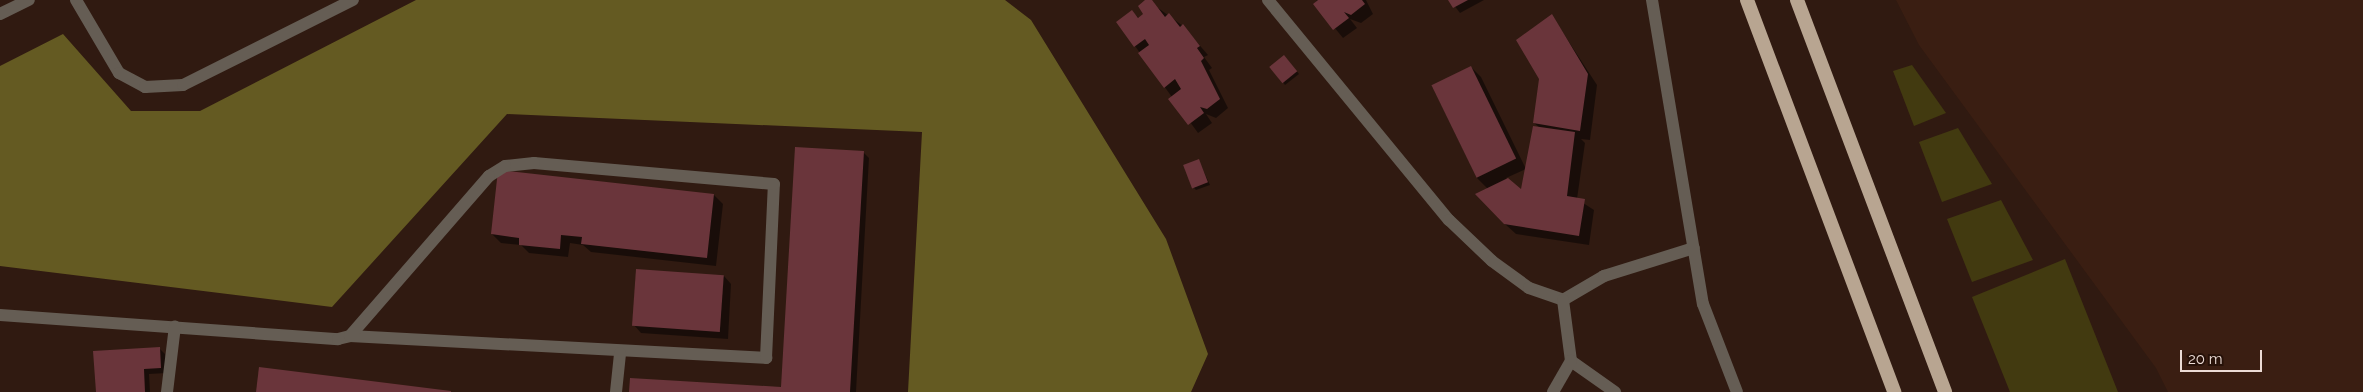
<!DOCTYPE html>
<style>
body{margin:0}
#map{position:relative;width:2363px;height:392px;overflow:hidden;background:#301a11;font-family:Raleway,sans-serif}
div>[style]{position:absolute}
.built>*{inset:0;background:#3a1e12}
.green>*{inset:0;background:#423a10}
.forest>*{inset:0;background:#645a22}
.shadow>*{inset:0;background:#0007}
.building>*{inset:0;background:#6a353b;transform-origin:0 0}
.minor>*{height:12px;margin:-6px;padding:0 6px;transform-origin:6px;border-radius:6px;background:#655d54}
.trunk>*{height:14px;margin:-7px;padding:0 7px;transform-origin:7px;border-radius:7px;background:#b8a591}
span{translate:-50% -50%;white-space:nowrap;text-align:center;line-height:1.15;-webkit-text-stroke:5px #261108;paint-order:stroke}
.scale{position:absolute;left:2180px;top:350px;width:82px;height:22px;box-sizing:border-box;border:2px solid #ecdcd6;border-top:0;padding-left:6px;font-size:15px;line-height:18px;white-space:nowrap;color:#ecdcd6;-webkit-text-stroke:4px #261108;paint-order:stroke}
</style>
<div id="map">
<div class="built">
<div style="clip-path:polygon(1896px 0,2363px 0,2363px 392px,2168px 392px,2156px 368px,1919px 45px)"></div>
</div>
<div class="green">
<div style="clip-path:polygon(1912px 65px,1946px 113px,1914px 126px,1893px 71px)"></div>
<div style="clip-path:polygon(1958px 128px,1992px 184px,1942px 202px,1919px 142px)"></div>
<div style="clip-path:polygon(2001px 200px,2033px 260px,1972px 282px,1947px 219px)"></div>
<div style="clip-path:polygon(2065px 259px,2118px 392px,2010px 392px,1972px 297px)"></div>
</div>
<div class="forest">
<div style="clip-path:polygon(416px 0,1005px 0,1031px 20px,1166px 239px,1208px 354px,1191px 392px,908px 392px,922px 132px,507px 114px,332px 307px,0 266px,0 66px,63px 34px,131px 111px,200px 111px)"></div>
</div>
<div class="shadow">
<div style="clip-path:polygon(1147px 0,1183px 26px,1208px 55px,1204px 57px,1212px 68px,1209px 70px,1228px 108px,1216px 118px,1206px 114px,1212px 123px,1198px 133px,1135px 46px,1132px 12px,1139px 18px,1145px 14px)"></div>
<div style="clip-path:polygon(1317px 0,1366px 0,1373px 14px,1361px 23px,1350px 19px,1357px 28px,1343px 38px,1315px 4px)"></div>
<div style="clip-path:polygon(1450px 0,1484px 0,1460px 13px)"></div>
<div style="clip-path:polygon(1552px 16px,1597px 85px,1590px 140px,1581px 139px,1585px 143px,1577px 199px,1594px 210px,1589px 245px,1516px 234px,1505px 224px,1488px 189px,1477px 178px,1432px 86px,1471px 67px,1481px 77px,1526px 169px,1506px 178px,1522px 191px,1540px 128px,1534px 123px)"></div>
<div style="clip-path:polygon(1287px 59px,1299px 74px,1285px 85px,1271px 67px)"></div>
<div style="clip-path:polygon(863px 152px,869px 158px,856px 392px,630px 392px,783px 389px)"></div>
<div style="clip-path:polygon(1199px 161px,1210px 185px,1196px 190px,1193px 187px)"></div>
<div style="clip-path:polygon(714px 195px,723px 204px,716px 266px,591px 252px,583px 245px,570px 243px,568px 257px,529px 253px,521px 245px,501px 243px,492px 234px)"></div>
<div style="clip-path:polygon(724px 276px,731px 284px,728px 339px,641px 333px,634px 325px)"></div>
<div style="clip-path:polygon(160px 349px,165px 354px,167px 373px,149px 374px,150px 392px,97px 392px)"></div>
</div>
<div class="building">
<div style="clip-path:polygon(1145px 0,1152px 0,1165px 17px,1169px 13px,1180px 27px,1183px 24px,1200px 46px,1197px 48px,1204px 58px,1201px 61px,1220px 99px,1207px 109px,1200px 107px,1204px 113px,1188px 125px,1168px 99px,1181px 89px,1175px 79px,1164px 88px,1138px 53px,1149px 45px,1145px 39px,1134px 47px,1116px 22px,1132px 10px,1138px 18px,1143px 14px,1138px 6px)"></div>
<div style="clip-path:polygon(1318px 0,1362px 0,1365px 4px,1351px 15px,1344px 12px,1349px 18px,1333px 30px,1313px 4px)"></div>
<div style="clip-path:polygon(1448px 0,1468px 0,1453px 8px)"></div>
<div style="clip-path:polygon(1552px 14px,1588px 74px,1580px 131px,1533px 123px,1539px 79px,1516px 40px)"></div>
<div style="left:1284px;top:55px;width:21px;height:19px;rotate:51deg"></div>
<div style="left:1471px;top:66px;width:103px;height:44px;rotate:64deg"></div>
<div style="clip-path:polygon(1533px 126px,1575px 132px,1567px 196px,1585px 199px,1579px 236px,1504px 224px,1475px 194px,1508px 178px,1521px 189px)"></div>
<div style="clip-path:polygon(795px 147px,864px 151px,850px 392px,629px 392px,630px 378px,781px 387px)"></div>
<div style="left:1199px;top:159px;width:25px;height:17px;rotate:69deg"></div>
<div style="clip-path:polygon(498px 170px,714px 194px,707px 258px,581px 244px,582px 237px,561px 235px,560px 249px,519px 245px,519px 238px,491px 234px)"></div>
<div style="left:636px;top:269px;width:88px;height:57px;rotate:4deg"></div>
<div style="clip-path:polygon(160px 347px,161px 368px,144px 369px,145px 392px,96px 392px,93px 351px)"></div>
<div style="clip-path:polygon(259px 367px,451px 391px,451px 392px,256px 392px)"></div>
</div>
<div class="minor">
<div style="left:76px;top:0;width:85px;rotate:59.5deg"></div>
<div style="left:119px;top:73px;width:30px;rotate:28deg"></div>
<div style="left:145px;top:87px;width:38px;rotate:-3deg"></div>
<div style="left:183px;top:85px;width:190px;rotate:-26.6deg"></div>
<div style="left:1268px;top:0;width:285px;rotate:50.6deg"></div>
<div style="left:1449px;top:220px;width:59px;rotate:43.6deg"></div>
<div style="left:1492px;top:261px;width:46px;rotate:36.1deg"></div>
<div style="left:1529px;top:288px;width:36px;rotate:19deg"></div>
<div style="left:1563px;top:300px;width:48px;rotate:-30.3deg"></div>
<div style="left:1604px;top:276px;width:94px;rotate:-17.3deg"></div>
<div style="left:1652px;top:0;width:308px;rotate:80.5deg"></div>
<div style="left:1703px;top:304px;width:94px;rotate:68.9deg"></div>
<div style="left:0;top:14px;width:32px;rotate:-26deg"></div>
<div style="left:1563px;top:300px;width:62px;rotate:82.5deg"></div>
<div style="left:1571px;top:361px;width:54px;rotate:35.2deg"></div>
<div style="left:0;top:315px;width:339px;rotate:4.1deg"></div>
<div style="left:338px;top:339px;width:12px;rotate:-14deg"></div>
<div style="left:350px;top:336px;width:417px;rotate:3deg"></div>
<div style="left:766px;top:358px;width:174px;rotate:-87.4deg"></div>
<div style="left:774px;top:184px;width:241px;rotate:-175deg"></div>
<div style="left:534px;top:163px;width:29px;rotate:174deg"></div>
<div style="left:505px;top:166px;width:19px;rotate:148deg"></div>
<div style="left:489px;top:176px;width:212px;rotate:131deg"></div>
<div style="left:167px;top:392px;width:66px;rotate:-83.1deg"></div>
<div style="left:616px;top:392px;width:39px;rotate:-84deg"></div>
<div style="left:1553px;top:392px;width:36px;rotate:-60deg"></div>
</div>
<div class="trunk">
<div style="left:1747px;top:0;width:419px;rotate:69.4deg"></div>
<div style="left:1797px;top:0;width:419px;rotate:69.3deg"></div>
</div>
<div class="scale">20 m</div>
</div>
